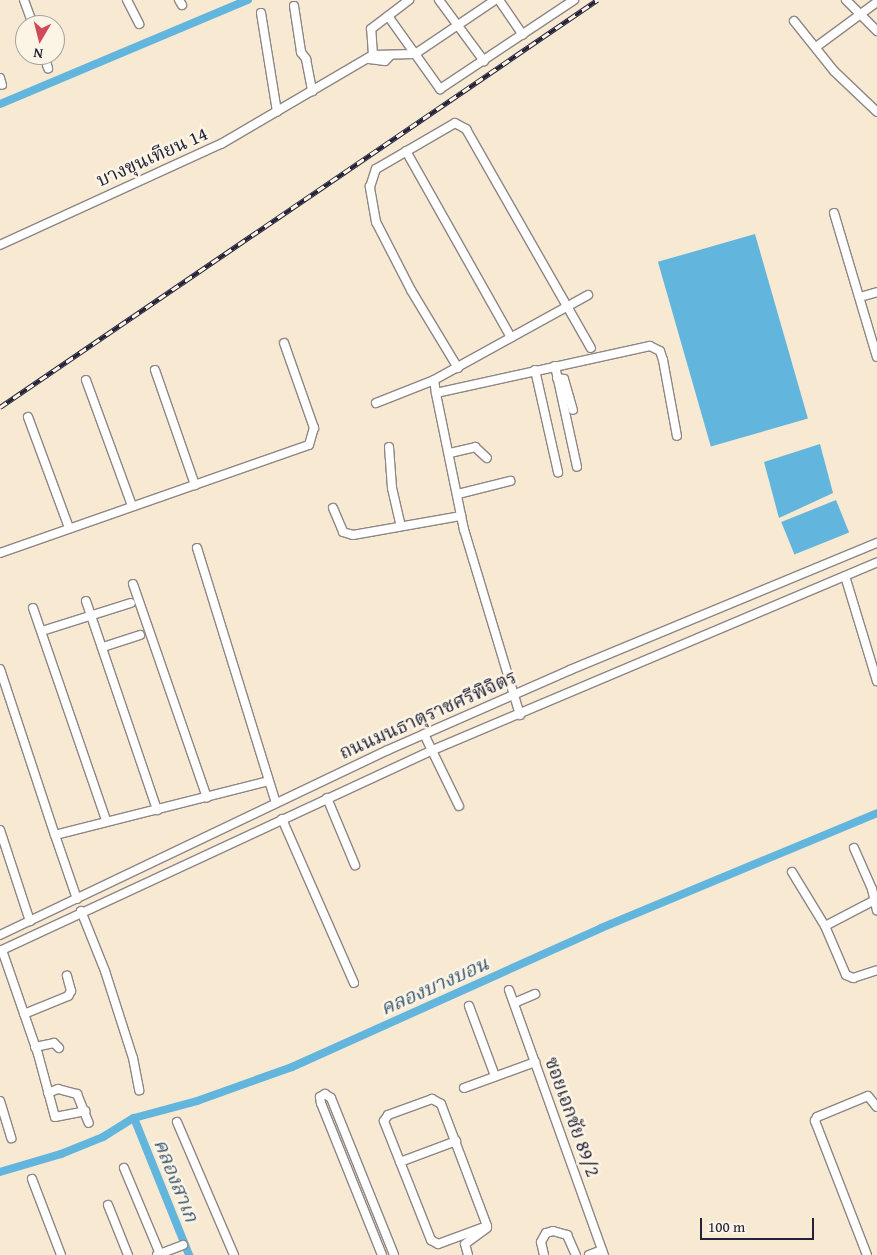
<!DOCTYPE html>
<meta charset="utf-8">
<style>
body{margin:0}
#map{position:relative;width:877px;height:1255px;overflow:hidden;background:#f8e9d2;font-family:"Gentium Book Plus","Noto Serif Thai",serif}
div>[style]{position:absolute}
.water>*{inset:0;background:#62b5dd;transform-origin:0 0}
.canal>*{height:8px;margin:-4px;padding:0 4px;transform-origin:4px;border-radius:4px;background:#62b5dd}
.roads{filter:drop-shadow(1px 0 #8d8686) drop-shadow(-1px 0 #8d8686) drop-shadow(0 1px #8d8686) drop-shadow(0 -1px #8d8686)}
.minor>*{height:8px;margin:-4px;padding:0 4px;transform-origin:4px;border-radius:4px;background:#fff}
.rail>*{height:4.5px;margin-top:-2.25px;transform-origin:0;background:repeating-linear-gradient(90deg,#fcf5e5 0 8px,#22223b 0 16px);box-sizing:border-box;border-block:1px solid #22223b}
span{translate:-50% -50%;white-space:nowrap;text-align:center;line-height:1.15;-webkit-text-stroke:5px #fcf5e5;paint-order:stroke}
.street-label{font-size:19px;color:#22223b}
.water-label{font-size:20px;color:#385574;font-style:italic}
.north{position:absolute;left:15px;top:15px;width:50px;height:50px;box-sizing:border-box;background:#fcf5e5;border:1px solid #a5a1a1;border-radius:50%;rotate:188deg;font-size:14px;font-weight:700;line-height:20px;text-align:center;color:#22223b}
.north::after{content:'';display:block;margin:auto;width:18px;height:22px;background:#d1495b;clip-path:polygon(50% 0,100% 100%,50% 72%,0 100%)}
.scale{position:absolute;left:700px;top:1218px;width:114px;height:22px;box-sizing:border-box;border:2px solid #22223b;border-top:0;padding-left:6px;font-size:15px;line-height:18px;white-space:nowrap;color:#22223b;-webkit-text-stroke:4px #fcf5e5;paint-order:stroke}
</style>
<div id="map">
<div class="water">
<div style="left:755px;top:234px;width:192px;height:101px;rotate:74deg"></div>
<div style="clip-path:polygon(820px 444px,833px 493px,779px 518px,764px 462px)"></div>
<div style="left:836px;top:500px;width:35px;height:59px;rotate:68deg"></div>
</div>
<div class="canal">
<div style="left:0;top:104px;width:269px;rotate:-22.8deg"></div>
<div style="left:134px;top:1118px;width:148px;rotate:68.1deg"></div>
<div style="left:0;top:1172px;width:64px;rotate:-16.4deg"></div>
<div style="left:61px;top:1154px;width:45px;rotate:-22deg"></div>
<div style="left:103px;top:1137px;width:36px;rotate:-32deg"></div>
<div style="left:134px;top:1118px;width:65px;rotate:-15.1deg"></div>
<div style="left:197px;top:1101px;width:101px;rotate:-19.7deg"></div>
<div style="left:292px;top:1067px;width:339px;rotate:-24.2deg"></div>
<div style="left:601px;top:928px;width:299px;rotate:-22.6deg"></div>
</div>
<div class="roads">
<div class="minor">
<div style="left:24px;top:0;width:27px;rotate:70deg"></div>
<div style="left:127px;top:0;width:27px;rotate:63deg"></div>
<div style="left:179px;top:0;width:6px;rotate:59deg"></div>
<div style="left:439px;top:0;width:76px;rotate:53.6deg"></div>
<div style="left:499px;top:0;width:42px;rotate:55.6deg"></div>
<div style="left:846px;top:0;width:44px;rotate:45deg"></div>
<div style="left:294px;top:6px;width:47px;rotate:81.3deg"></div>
<div style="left:301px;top:52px;width:9px;rotate:54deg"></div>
<div style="left:306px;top:59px;width:33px;rotate:79deg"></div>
<div style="left:261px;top:13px;width:100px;rotate:80.8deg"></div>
<div style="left:388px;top:16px;width:90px;rotate:54.5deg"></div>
<div style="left:440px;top:89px;width:161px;rotate:-33.6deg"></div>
<div style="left:794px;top:21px;width:64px;rotate:51.3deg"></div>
<div style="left:834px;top:71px;width:59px;rotate:43.6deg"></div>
<div style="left:816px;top:47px;width:76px;rotate:-36.4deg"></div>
<div style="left:44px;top:55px;width:14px;rotate:73deg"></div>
<div style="left:373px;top:55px;width:26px;rotate:-94deg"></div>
<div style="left:371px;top:29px;width:48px;rotate:-37.3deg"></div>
<div style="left:369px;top:59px;width:16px;rotate:7deg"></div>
<div style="left:385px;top:61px;width:6px;rotate:-45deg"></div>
<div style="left:0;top:78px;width:7px;rotate:74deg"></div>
<div style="left:406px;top:151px;width:214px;rotate:60.6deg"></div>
<div style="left:834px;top:213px;width:150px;rotate:73.4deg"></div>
<div style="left:0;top:245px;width:243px;rotate:-24.6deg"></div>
<div style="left:221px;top:144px;width:176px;rotate:-30.4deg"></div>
<div style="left:373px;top:55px;width:42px;rotate:-1.4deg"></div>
<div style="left:415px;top:54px;width:97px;rotate:-34deg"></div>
<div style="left:860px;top:297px;width:18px;rotate:-16deg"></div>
<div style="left:555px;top:366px;width:103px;rotate:77.7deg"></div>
<div style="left:458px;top:368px;width:91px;rotate:-121.1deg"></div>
<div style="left:411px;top:290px;width:76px;rotate:-117.2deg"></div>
<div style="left:376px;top:222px;width:36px;rotate:-100deg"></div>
<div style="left:370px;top:187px;width:19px;rotate:-72deg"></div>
<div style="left:376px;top:169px;width:91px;rotate:-30.2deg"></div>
<div style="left:455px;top:123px;width:13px;rotate:29deg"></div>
<div style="left:466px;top:129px;width:252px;rotate:60.3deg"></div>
<div style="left:155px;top:370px;width:122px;rotate:70.8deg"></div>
<div style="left:535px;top:370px;width:105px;rotate:77.3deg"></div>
<div style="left:557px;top:378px;width:7px;rotate:8deg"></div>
<div style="left:564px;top:379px;width:32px;rotate:74deg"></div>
<div style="left:86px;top:380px;width:134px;rotate:69.9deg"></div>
<div style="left:436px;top:393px;width:13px;rotate:-99deg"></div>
<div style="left:434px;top:380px;width:176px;rotate:-28.9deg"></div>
<div style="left:376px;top:403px;width:62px;rotate:-21.6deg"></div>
<div style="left:28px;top:417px;width:118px;rotate:69.7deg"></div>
<div style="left:389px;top:447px;width:41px;rotate:85.8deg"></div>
<div style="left:392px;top:488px;width:39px;rotate:77deg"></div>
<div style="left:450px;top:453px;width:26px;rotate:-13deg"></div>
<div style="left:475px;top:447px;width:16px;rotate:43deg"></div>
<div style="left:458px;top:494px;width:54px;rotate:-14deg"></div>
<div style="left:333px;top:508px;width:26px;rotate:67deg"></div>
<div style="left:343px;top:532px;width:10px;rotate:17deg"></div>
<div style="left:353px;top:535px;width:110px;rotate:-10deg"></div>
<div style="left:197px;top:548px;width:267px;rotate:72.8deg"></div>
<div style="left:0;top:553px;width:327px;rotate:-19.3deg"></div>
<div style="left:309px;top:445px;width:18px;rotate:-74deg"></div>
<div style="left:314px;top:428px;width:90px;rotate:-109.4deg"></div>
<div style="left:845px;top:576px;width:110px;rotate:73.1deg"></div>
<div style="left:133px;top:584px;width:226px;rotate:70.9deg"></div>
<div style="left:86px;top:601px;width:221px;rotate:71.2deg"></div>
<div style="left:33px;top:608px;width:224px;rotate:71deg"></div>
<div style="left:42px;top:631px;width:93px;rotate:-17.5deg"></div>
<div style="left:103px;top:647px;width:39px;rotate:-18deg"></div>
<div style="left:0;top:669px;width:175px;rotate:71.7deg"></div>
<div style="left:520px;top:715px;width:193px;rotate:-106.8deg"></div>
<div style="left:464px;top:530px;width:140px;rotate:-101.6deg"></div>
<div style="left:436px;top:393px;width:219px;rotate:-12.4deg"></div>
<div style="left:650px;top:346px;width:11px;rotate:27deg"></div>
<div style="left:660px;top:351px;width:9px;rotate:72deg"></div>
<div style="left:663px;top:360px;width:77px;rotate:79.6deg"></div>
<div style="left:424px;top:734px;width:80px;rotate:64.1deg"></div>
<div style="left:327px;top:798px;width:73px;rotate:67.3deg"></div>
<div style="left:282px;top:819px;width:179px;rotate:66.3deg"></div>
<div style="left:0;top:830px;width:96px;rotate:71.8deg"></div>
<div style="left:854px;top:848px;width:45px;rotate:66.3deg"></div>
<div style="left:872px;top:889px;width:22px;rotate:77deg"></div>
<div style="left:792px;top:872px;width:63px;rotate:58.6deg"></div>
<div style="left:77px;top:899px;width:68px;rotate:-109deg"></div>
<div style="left:55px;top:835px;width:220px;rotate:-14.2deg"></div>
<div style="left:873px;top:901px;width:54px;rotate:152.5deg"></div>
<div style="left:825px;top:926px;width:53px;rotate:66.8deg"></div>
<div style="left:846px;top:975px;width:8px;rotate:23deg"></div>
<div style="left:853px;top:978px;width:25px;rotate:-18deg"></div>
<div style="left:81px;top:911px;width:65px;rotate:68.2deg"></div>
<div style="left:105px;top:971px;width:91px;rotate:72.2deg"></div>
<div style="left:133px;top:1058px;width:33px;rotate:79deg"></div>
<div style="left:0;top:935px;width:430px;rotate:-25.5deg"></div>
<div style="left:388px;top:750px;width:199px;rotate:-23.7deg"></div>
<div style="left:570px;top:670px;width:332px;rotate:-22.5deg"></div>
<div style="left:2px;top:950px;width:110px;rotate:70.9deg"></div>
<div style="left:38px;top:1054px;width:65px;rotate:74.9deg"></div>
<div style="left:55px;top:1117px;width:31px;rotate:-11deg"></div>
<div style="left:0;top:951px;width:477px;rotate:-24.9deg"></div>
<div style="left:433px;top:750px;width:482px;rotate:-22.9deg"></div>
<div style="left:509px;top:990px;width:282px;rotate:70.3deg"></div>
<div style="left:514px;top:1003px;width:23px;rotate:-23deg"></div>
<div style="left:469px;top:1006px;width:75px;rotate:69.6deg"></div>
<div style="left:24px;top:1014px;width:48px;rotate:-22.2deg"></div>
<div style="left:68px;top:996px;width:6px;rotate:-59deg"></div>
<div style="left:71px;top:991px;width:16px;rotate:-105deg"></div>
<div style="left:35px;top:1047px;width:19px;rotate:-12deg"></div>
<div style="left:54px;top:1043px;width:7px;rotate:45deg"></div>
<div style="left:464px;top:1088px;width:76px;rotate:-20.1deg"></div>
<div style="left:48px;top:1093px;width:11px;rotate:-22deg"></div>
<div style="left:58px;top:1089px;width:20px;rotate:15deg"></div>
<div style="left:77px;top:1094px;width:31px;rotate:68deg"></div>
<div style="left:432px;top:1099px;width:10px;rotate:29deg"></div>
<div style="left:441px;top:1104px;width:130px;rotate:69.3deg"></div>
<div style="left:487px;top:1226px;width:52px;rotate:159.8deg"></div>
<div style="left:438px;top:1244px;width:8px;rotate:-150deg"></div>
<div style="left:431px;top:1240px;width:128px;rotate:-111.6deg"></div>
<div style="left:384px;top:1121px;width:7px;rotate:-56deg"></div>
<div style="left:388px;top:1115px;width:47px;rotate:-20deg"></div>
<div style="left:0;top:1101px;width:39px;rotate:73deg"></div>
<div style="left:177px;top:1122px;width:145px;rotate:66.8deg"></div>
<div style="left:400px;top:1162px;width:60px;rotate:-20.6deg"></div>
<div style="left:124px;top:1168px;width:93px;rotate:67.3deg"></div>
<div style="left:32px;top:1179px;width:81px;rotate:69.1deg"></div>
<div style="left:108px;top:1205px;width:54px;rotate:68.2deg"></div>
<div style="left:157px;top:1255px;width:28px;rotate:-21deg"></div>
<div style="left:382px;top:1255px;width:164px;rotate:-111.9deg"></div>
<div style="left:321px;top:1103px;width:6px;rotate:-99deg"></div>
<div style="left:320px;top:1097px;width:6px;rotate:-31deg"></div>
<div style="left:325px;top:1094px;width:7px;rotate:34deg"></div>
<div style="left:331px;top:1098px;width:169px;rotate:68.1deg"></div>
<div style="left:468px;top:1255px;width:11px;rotate:-105deg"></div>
<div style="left:465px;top:1244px;width:27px;rotate:-36deg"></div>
<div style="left:544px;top:1255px;width:13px;rotate:-103deg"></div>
<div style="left:541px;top:1242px;width:10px;rotate:-61deg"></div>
<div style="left:546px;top:1233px;width:7px;rotate:-16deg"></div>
<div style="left:553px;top:1231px;width:15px;rotate:16deg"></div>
<div style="left:567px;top:1235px;width:22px;rotate:66deg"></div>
<div style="left:589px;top:1255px;width:14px;rotate:-21deg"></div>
<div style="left:867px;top:1255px;width:144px;rotate:-111.2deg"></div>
<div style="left:815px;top:1121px;width:4px;rotate:-63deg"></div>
<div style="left:817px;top:1117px;width:55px;rotate:-22.4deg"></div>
<div style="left:868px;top:1096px;width:14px;rotate:51deg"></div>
</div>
</div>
<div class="rail">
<div style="left:0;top:407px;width:723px;rotate:-34.28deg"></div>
</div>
<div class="street-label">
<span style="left:152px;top:157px;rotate:-24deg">บางขุนเทียน 14</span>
<span style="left:428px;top:715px;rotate:-24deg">ถนนมนธาตุราชศรีพิจิตร</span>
<span style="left:572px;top:1117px;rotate:70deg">ซอยเอกชัย 89/2</span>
</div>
<div class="water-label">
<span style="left:434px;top:985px;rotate:-24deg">คลองบางบอน</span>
<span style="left:177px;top:1180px;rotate:68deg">คลองสาเก</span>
</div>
<div class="north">N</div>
<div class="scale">100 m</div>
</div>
